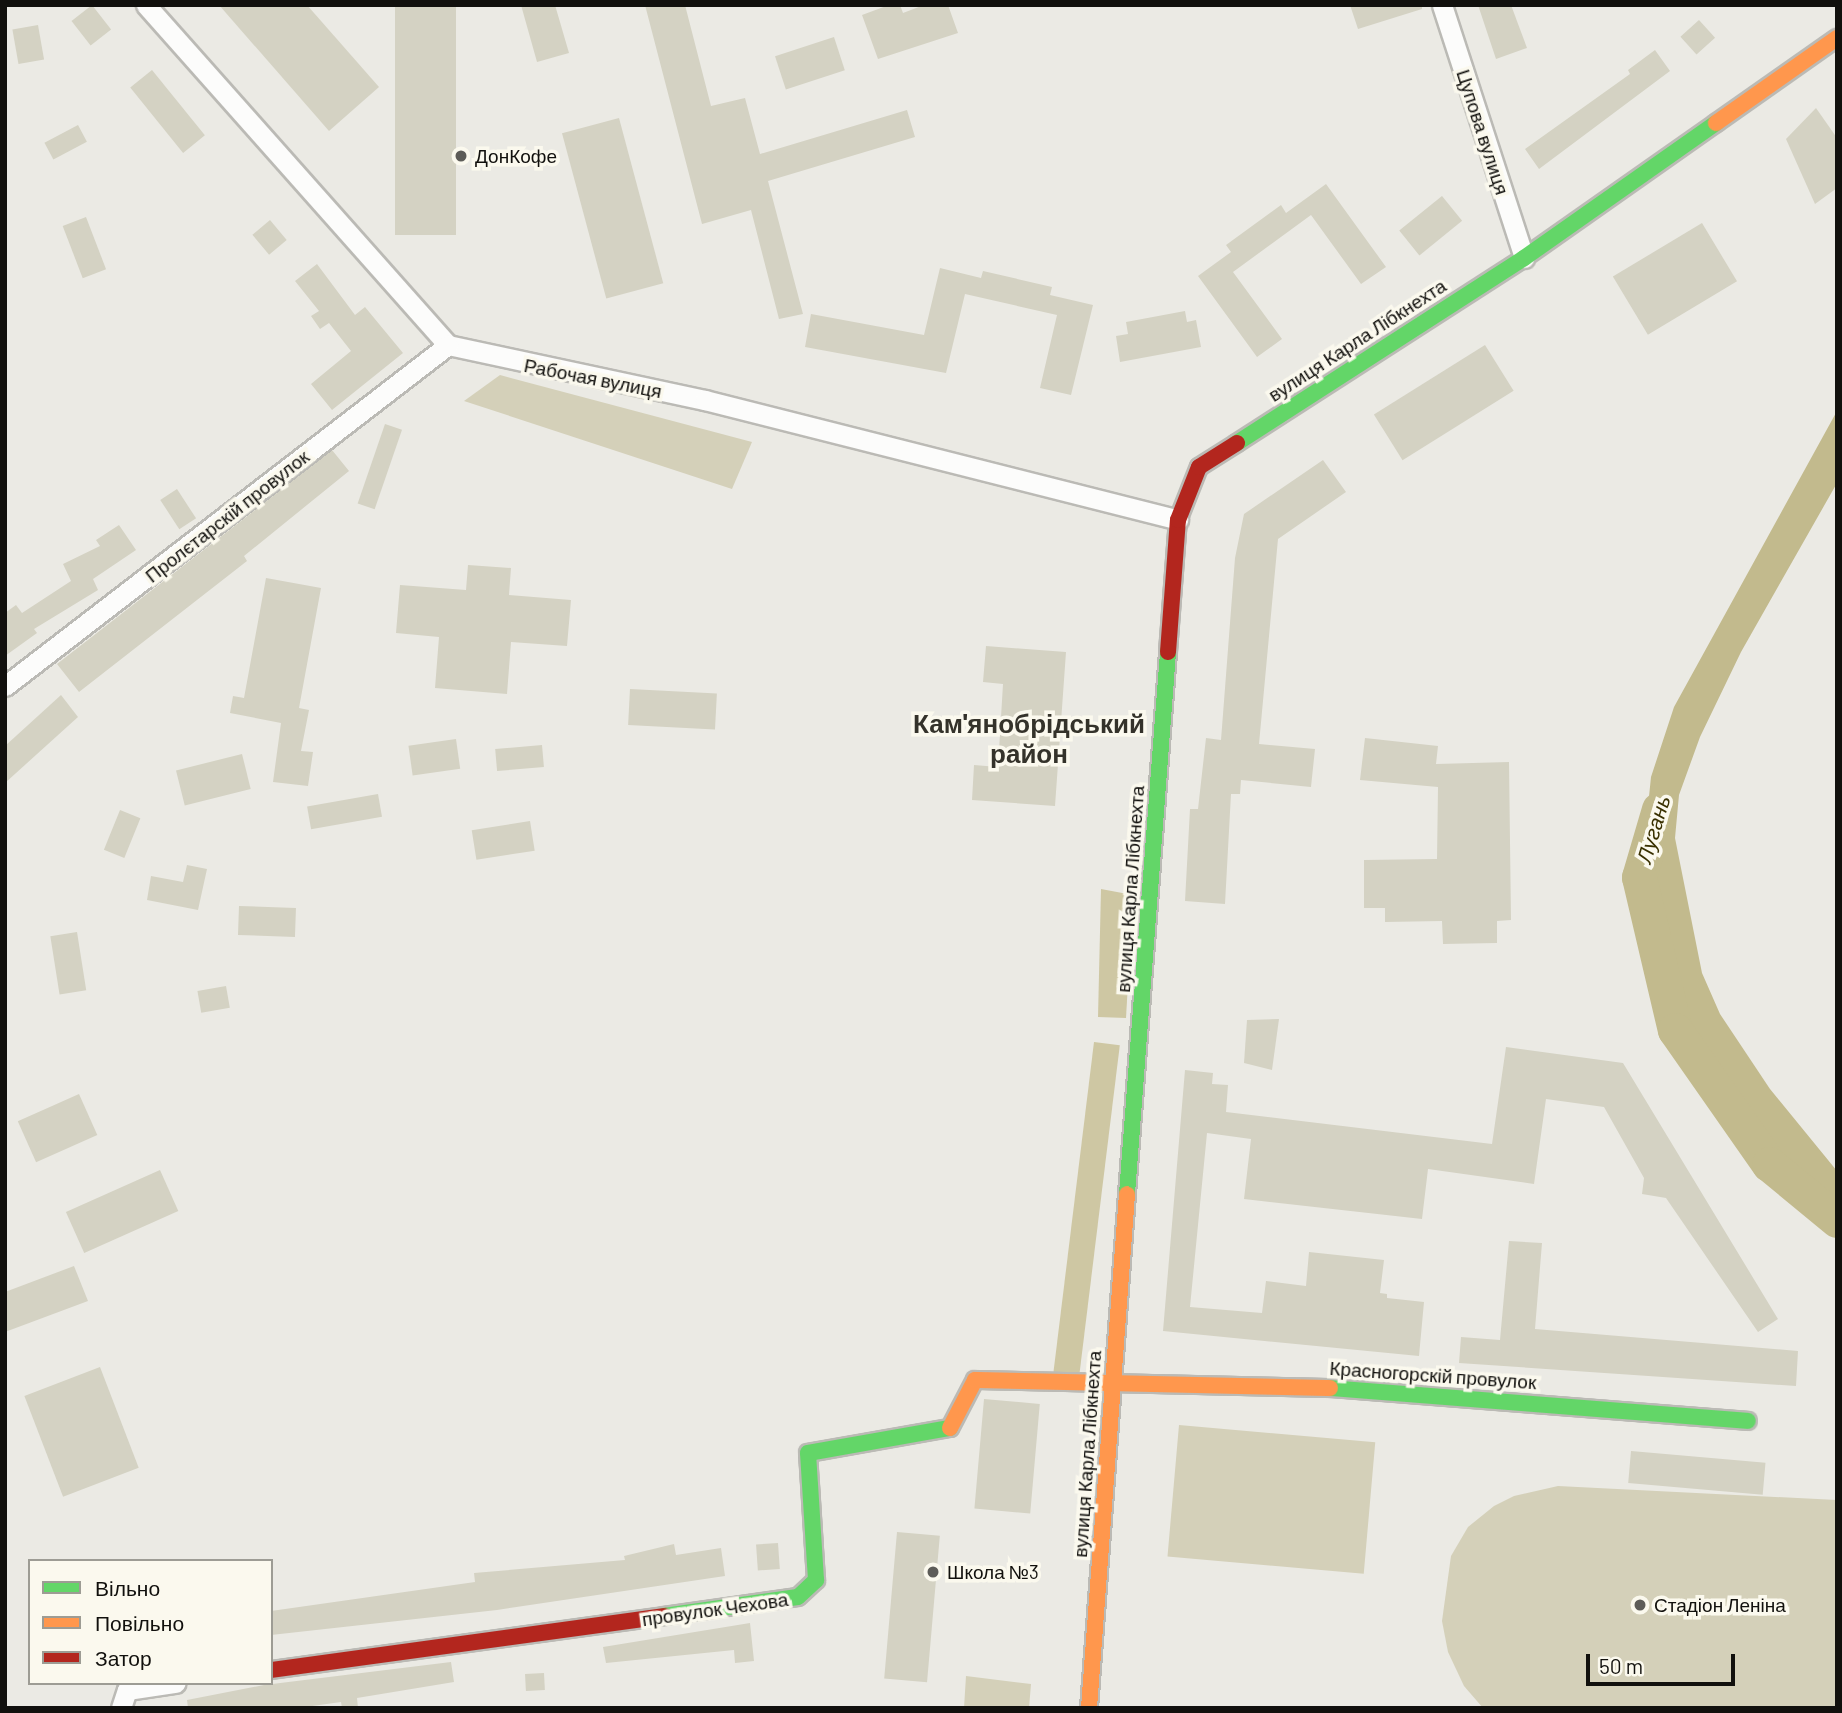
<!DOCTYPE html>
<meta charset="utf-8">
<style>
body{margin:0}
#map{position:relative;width:1842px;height:1713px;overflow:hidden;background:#ebeae4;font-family:Barlow,sans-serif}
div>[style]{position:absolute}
.green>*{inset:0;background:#d4d0b9;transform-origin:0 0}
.forest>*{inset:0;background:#cec7a3;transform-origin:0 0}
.water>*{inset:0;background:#c2ba8d}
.river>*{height:35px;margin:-17.5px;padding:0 17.5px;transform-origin:17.5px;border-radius:17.5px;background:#c2ba8d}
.building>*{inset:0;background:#d4d2c3;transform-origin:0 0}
.roads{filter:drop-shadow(2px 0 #bbbab5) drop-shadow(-2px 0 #bbbab5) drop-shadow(0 2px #bbbab5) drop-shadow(0 -2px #bbbab5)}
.street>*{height:19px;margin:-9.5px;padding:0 9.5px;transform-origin:9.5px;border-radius:9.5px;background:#fcfcfb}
.fast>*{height:16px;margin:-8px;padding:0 8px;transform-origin:8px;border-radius:8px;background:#63d668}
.slow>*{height:16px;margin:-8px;padding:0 8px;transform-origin:8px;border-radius:8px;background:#ff974d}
.jam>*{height:16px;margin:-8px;padding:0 8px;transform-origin:8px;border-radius:8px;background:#b3261e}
.dots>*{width:19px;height:19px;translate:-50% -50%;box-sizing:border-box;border:4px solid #fbf9ee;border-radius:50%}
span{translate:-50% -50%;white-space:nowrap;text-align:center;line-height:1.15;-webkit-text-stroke:7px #fbf9ee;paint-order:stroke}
.street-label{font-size:19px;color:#11100d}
.poi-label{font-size:19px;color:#11100d}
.left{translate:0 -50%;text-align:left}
.water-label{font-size:21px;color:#393000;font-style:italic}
.district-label{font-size:26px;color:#34322a;font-weight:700}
.frame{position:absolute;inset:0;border:7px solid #11100d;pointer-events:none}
.legend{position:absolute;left:28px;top:1559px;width:245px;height:126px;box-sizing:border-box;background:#fbf9ee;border:2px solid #9d9c94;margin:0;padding:9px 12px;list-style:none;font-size:21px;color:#11100d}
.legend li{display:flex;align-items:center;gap:14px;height:35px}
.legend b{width:35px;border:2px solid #9d9c94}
.scale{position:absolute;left:1586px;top:1654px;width:149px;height:32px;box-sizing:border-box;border:4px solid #11100d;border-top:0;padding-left:9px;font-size:21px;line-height:24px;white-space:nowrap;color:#11100d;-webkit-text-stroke:5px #fbf9ee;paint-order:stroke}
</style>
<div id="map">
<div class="green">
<div style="clip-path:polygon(500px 375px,752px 442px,732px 489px,464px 401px)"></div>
<div style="left:1179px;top:1425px;width:197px;height:132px;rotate:5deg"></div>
<div style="clip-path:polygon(1558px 1486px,1837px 1500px,1837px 1708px,1483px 1708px,1464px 1686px,1448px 1652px,1442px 1621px,1451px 1556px,1468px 1527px,1494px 1506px,1514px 1496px)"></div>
<div style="clip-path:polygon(966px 1676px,1031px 1684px,1029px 1708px,964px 1708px)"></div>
</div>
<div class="forest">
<div style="clip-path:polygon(1101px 889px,1133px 895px,1126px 1018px,1098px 1017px)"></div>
<div style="left:1094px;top:1042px;width:26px;height:333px;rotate:7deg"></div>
</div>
<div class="water">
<div style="clip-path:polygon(1837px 411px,1837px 483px,1741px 652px,1700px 737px,1679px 795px,1675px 838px,1702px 973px,1720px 1014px,1770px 1089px,1837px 1171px,1837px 1218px,1723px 1083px,1696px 1036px,1667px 965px,1663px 927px,1644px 845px,1651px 777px,1674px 707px)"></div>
</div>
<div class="river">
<div style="left:1659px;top:809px;width:71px;rotate:106.4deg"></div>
<div style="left:1639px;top:877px;width:157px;rotate:76.8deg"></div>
<div style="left:1675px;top:1030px;width:164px;rotate:55deg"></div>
<div style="left:1769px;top:1164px;width:88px;rotate:39.5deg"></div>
</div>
<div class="building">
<div style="left:92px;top:5px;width:31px;height:26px;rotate:52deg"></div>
<div style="clip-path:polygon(219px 5px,307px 5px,379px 87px,329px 131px)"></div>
<div style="left:395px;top:5px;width:61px;height:230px"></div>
<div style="clip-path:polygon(521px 5px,555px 5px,569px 53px,537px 62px)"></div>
<div style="clip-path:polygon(645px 5px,685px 5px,711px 106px,745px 98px,760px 154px,907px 110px,915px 137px,768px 181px,803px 314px,779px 319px,751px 210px,702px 224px)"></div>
<div style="clip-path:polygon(889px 5px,900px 5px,903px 13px,924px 5px,948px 5px,958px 33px,878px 59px,862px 15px)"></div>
<div style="clip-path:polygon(1350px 5px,1422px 5px,1422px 9px,1358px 29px)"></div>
<div style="clip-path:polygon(1478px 5px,1511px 5px,1527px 48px,1496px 59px)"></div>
<div style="left:1699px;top:20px;width:24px;height:25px;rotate:48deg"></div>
<div style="left:38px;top:25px;width:35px;height:26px;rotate:80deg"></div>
<div style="left:834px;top:37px;width:35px;height:62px;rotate:72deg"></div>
<div style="clip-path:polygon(1655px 50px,1670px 71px,1539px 169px,1525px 149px,1630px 74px,1628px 70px)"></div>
<div style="left:152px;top:70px;width:84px;height:28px;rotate:51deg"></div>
<div style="clip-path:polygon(1816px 108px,1837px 138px,1837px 188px,1815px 204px,1786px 139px)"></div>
<div style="left:619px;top:118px;width:171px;height:59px;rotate:75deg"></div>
<div style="left:78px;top:125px;width:19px;height:38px;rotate:62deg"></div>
<div style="clip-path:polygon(1326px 184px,1386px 267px,1361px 284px,1311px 215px,1233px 272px,1282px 339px,1257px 357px,1198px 276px,1231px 252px,1226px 245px,1281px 205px,1286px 213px)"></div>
<div style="left:1442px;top:196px;width:32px;height:55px;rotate:51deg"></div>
<div style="left:86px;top:217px;width:56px;height:25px;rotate:69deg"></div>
<div style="left:270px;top:220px;width:26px;height:23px;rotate:50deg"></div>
<div style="left:1702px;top:223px;width:68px;height:104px;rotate:59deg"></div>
<div style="clip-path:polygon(317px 264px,355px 315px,365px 307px,403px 353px,332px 410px,311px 384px,351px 351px,329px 323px,320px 329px,311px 316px,319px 311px,295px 281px)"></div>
<div style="clip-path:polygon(940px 268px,981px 278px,983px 271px,1052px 287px,1050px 295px,1093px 305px,1071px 395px,1040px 388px,1057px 315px,965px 294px,946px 373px,805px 347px,811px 314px,924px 335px)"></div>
<div style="clip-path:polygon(1185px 311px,1187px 322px,1196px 320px,1201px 347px,1120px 362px,1116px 336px,1128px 334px,1126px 322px)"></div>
<div style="left:1485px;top:345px;width:54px;height:131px;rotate:58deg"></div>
<div style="left:385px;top:424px;width:18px;height:84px;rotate:19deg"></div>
<div style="clip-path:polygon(332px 450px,349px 471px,244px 556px,247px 561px,79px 692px,57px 664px)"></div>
<div style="clip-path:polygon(1323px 460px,1346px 492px,1278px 539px,1259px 744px,1315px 749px,1311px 787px,1241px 780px,1240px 794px,1231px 794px,1225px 904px,1185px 901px,1190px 809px,1198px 809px,1206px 738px,1221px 740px,1235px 558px,1244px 514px)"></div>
<div style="left:177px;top:489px;width:35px;height:20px;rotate:57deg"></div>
<div style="clip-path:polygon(119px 525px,136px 550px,93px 579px,98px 590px,34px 629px,37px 633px,5px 656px,5px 613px,16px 605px,22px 613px,71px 581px,63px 564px,100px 546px,96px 540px)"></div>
<div style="clip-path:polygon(468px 565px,511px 568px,509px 595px,571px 600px,567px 646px,511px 642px,507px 694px,435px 688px,439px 637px,396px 633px,400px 585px,466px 590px)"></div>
<div style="clip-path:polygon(266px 578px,321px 588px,299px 708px,309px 710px,301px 751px,313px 752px,308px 786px,273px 782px,281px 723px,230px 713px,233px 696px,244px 698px)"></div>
<div style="clip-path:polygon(986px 646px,1066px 652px,1055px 806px,972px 800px,974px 765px,998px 767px,1003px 684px,983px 682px)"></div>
<div style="left:630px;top:689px;width:87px;height:36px;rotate:3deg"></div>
<div style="clip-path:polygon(61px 695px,78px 717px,5px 783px,5px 746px)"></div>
<div style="clip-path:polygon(1365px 738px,1438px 746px,1436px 764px,1509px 762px,1511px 920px,1497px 921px,1497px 943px,1443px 944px,1442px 921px,1385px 922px,1385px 908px,1364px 908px,1364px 860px,1437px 859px,1438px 787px,1360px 780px)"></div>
<div style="left:456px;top:739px;width:30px;height:48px;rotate:82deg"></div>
<div style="left:542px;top:745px;width:22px;height:47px;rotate:85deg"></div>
<div style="left:242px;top:754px;width:36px;height:68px;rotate:76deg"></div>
<div style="left:378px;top:794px;width:23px;height:72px;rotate:80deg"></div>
<div style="left:120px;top:810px;width:22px;height:43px;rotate:22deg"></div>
<div style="left:530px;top:821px;width:30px;height:59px;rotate:81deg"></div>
<div style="clip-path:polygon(187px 865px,207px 869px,198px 910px,147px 900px,151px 876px,183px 882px)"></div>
<div style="left:239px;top:906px;width:57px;height:29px;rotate:2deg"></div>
<div style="left:77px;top:932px;width:59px;height:27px;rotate:81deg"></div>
<div style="left:226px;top:986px;width:22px;height:29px;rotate:80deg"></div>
<div style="clip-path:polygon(1279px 1019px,1272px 1070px,1244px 1063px,1247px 1020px)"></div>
<div style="clip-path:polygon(1506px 1047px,1623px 1063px,1778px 1319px,1758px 1332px,1666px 1198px,1642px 1194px,1644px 1178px,1604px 1107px,1546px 1099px,1534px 1184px,1428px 1169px,1422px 1219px,1244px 1199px,1251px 1139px,1207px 1133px,1190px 1307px,1262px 1313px,1266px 1281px,1306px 1286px,1309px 1252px,1384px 1260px,1380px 1293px,1387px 1294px,1387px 1298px,1424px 1302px,1419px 1356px,1163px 1331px,1185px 1070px,1213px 1073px,1212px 1084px,1228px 1085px,1226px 1112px,1492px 1144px)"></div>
<div style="left:79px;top:1094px;width:45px;height:67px;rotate:66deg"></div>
<div style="left:160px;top:1170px;width:45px;height:103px;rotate:66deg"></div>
<div style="clip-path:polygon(1509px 1241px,1542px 1243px,1535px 1329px,1798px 1351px,1796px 1386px,1459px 1363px,1461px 1337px,1500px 1340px)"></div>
<div style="clip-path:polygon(74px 1266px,88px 1301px,5px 1332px,5px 1292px)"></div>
<div style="left:100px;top:1367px;width:108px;height:81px;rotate:69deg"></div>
<div style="left:984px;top:1399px;width:56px;height:110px;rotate:5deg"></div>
<div style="left:1631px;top:1451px;width:135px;height:32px;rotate:5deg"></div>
<div style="left:897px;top:1532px;width:43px;height:147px;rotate:5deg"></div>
<div style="left:778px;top:1543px;width:26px;height:22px;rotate:86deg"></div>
<div style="clip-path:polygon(674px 1544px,676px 1555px,721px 1548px,725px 1576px,497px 1610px,271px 1635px,271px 1611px,475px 1582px,474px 1573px,625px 1560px,624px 1556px)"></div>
<div style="clip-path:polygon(750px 1623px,754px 1661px,735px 1663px,734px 1650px,606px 1663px,603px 1647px)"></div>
<div style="clip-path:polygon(451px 1662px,454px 1682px,357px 1698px,358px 1708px,342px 1708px,341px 1702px,298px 1708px,188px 1708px,187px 1700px,264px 1685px)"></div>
<div style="left:544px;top:1673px;width:17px;height:19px;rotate:87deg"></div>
</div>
<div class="roads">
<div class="street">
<div style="left:146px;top:5px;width:455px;rotate:48.4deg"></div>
<div style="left:448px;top:345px;width:263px;rotate:12.1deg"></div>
<div style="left:705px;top:400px;width:488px;rotate:14.2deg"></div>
<div style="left:1442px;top:5px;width:266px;rotate:72deg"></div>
<div style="left:5px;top:686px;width:559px;rotate:-37.59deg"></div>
<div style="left:121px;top:1708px;width:19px;rotate:-72deg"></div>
<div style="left:127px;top:1690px;width:49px;rotate:-8.3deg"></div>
</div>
<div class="fast">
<div style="left:1237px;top:443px;width:341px;rotate:-32.8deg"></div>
<div style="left:1524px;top:258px;width:235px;rotate:-35.1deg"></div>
<div style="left:1127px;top:1194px;width:544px;rotate:-85.67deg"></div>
<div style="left:1330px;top:1388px;width:419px;rotate:4.5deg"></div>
<div style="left:664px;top:1616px;width:135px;rotate:-8.1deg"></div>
<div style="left:798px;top:1597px;width:25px;rotate:-43deg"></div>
<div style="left:816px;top:1580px;width:127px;rotate:-93.6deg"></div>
<div style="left:808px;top:1453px;width:144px;rotate:-10deg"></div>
</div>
<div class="slow">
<div style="left:1716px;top:123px;width:148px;rotate:-35.1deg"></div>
<div style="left:950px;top:1428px;width:54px;rotate:-62.5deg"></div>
<div style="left:975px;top:1380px;width:355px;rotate:1.3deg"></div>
<div style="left:1089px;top:1708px;width:515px;rotate:-85.77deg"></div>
</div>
<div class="jam">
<div style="left:1168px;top:652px;width:132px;rotate:-85.7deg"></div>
<div style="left:1178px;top:520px;width:57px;rotate:-68.4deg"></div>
<div style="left:1199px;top:467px;width:45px;rotate:-32.3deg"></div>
<div style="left:271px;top:1670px;width:397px;rotate:-7.8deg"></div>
</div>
</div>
<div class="dots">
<div style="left:461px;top:156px;background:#5d5c58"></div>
<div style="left:933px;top:1572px;background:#5d5c58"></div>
<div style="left:1640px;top:1605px;background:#5d5c58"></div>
</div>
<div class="street-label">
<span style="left:1483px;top:132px;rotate:72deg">Цупова вулиця</span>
<span style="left:1357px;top:340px;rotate:-33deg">вулиця Карла Лібкнехта</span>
<span style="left:593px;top:378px;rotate:11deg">Рабочая вулиця</span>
<span style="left:227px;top:516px;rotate:-38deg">Пролєтарскій провулок</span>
<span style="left:1130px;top:889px;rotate:-86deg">вулиця Карла Лібкнехта</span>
<span style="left:1433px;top:1375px;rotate:4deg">Красногорскій провулок</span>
<span style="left:1087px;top:1454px;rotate:-86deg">вулиця Карла Лібкнехта</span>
<span style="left:715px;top:1609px;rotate:-8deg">провулок Чехова</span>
</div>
<div class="poi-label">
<span class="left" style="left:475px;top:156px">ДонКофе</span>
<span class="left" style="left:947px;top:1572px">Школа №3</span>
<span class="left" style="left:1654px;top:1605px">Стадіон Леніна</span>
</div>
<div class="water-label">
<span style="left:1653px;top:829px;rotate:-73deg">Лугань</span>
</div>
<div class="district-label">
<span style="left:1029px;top:738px">Кам'янобрідський<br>район</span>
</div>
<div class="frame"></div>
<ul class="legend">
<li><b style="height:9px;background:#63d668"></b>Вільно</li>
<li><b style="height:9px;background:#ff974d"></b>Повільно</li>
<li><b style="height:9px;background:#b3261e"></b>Затор</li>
</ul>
<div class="scale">50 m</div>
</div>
